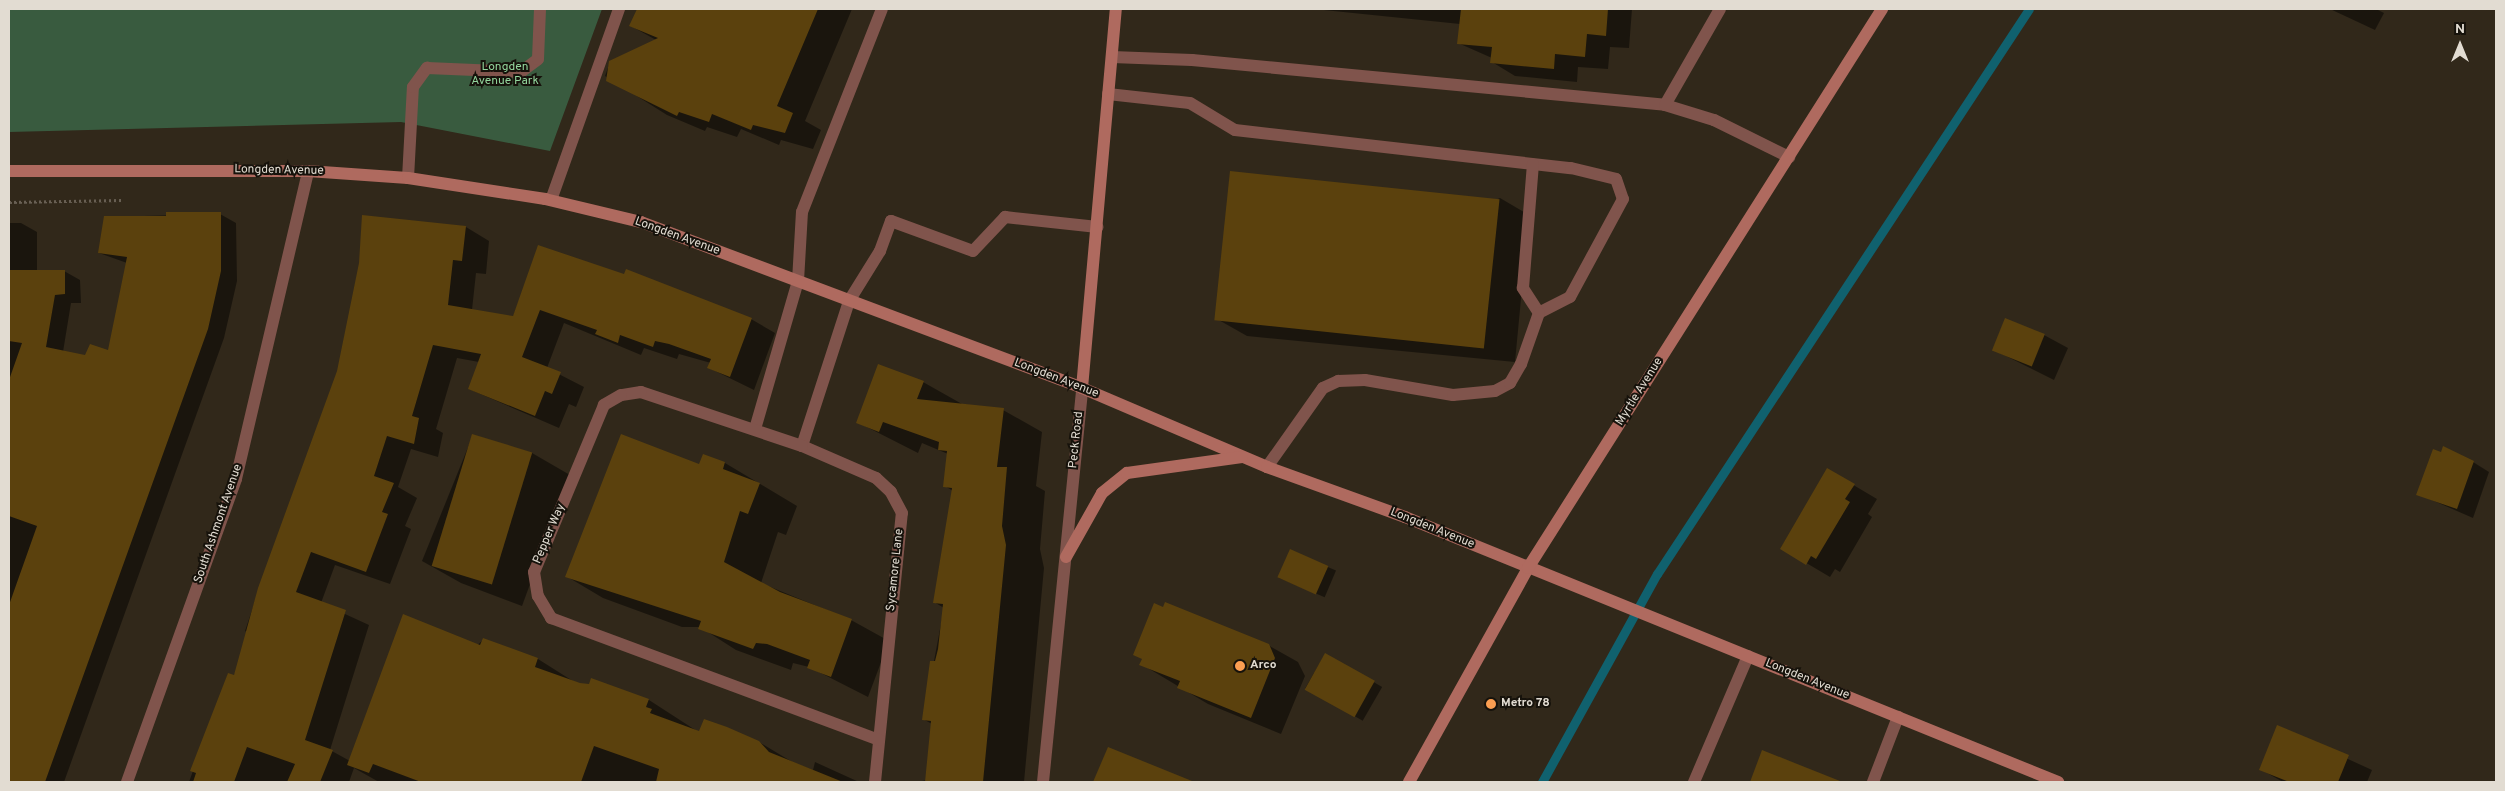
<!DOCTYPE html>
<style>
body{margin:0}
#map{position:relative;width:2505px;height:791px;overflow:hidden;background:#31281a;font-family:Overpass,sans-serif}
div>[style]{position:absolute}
.green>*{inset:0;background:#395b3f}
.shadow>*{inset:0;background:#0007;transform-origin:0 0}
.stream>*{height:9px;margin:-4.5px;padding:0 4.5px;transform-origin:4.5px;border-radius:4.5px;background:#10616e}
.building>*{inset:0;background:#5b410d;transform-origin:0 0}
.path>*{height:3px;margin-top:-1.5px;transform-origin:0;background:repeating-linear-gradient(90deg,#685f53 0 2.5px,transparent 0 5px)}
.lane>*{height:12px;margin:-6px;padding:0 6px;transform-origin:6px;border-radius:6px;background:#80544c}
.street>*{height:12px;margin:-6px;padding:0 6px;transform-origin:6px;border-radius:6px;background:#80544c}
.secondary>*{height:12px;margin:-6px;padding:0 6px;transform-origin:6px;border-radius:6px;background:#af6a5f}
.dots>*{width:14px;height:14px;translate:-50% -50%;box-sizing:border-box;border:2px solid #16120b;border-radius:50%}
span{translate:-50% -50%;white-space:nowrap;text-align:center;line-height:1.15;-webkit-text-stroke:4px #16120b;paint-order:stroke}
.park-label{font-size:12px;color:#93d69d}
.street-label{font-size:12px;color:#e2dcd2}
.poi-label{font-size:12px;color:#e2dcd2;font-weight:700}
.left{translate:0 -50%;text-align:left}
.frame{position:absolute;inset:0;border:10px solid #e2dcd2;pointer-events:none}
.north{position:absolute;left:2435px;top:20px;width:50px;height:50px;-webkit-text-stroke:4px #16120b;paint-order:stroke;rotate:0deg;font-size:14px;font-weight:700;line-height:20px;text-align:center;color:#e2dcd2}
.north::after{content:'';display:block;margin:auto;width:18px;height:22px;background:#e2dcd2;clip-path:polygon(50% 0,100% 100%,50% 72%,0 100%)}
</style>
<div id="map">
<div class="green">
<div style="clip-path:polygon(9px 9px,602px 9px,550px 151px,401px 122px,9px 132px)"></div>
</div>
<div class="shadow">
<div style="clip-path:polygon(638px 9px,852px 9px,805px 121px,821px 130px,813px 149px,781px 140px,779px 145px,741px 129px,737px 137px,707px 127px,705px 131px,667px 115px,605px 76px,610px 62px,656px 40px,631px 26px)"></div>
<div style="clip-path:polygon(1314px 9px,1632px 9px,1629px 48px,1610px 47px,1608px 69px,1578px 67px,1577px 82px,1515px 76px,1492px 62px,1492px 58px,1458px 43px,1460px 24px)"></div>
<div style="clip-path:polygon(2330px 9px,2376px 9px,2384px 13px,2375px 30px)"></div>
<div style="clip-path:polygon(1500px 198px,1529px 215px,1515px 362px,1247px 336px,1217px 319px)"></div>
<div style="clip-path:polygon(220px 214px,236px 223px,237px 281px,224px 338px,64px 782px,9px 782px,9px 223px,21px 223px,37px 232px,37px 271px,64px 271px,80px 280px,81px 303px,71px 303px,63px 352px,86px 357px,109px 352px,127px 263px,99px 253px,105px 217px)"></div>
<div style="clip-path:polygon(466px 227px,489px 241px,486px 274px,476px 273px,472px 310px,513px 317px,539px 246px,751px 319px,775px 333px,754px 390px,709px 368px,711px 363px,679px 354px,677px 359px,644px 348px,641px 355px,564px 323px,547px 368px,584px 387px,576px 407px,569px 404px,559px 428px,469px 389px,479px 362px,457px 358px,436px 429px,443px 433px,438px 457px,411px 449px,398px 487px,417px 498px,405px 526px,411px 529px,390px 584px,335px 565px,321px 603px,369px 625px,330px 750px,350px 761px,483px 640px,538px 659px,576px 683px,590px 685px,592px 680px,649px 700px,700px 733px,759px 742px,794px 763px,813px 770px,815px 762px,859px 782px,379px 782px,354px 768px,349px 782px,189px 782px,228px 674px,234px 676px,250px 634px,245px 631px,259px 589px)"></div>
<div style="clip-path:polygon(2044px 335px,2068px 348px,2054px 380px,1992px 349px)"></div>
<div style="clip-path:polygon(923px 382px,962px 404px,1003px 410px,1042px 432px,1036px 486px,1045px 491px,1040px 549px,1044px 568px,1024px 782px,917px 782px,927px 780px,932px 724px,923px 719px,944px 608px,934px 602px,953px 491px,945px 486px,948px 454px,922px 443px,918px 453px,857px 422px)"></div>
<div style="clip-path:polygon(473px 435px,532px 453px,570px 475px,522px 606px,461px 583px,422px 561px)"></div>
<div style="clip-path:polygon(2473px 462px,2489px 472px,2473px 518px,2418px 494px)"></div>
<div style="clip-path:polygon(725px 463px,797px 506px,786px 535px,778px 532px,761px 583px,851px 620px,889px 641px,868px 697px,809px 667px,793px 663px,791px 670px,736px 650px,700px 627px,682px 627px,603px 598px,566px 576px,700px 466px)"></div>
<div style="clip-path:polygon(1828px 470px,1877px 499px,1868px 514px,1872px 517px,1840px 572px,1835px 569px,1830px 577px,1781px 548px)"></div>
<div style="left:1290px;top:551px;width:50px;height:29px;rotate:23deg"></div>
<div style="clip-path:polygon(1268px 645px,1298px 662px,1305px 676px,1281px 734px,1208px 704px,1141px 664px,1143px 659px,1134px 654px)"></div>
<div style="left:1325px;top:654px;width:66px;height:39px;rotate:30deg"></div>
<div style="clip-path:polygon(2278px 727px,2372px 770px,2367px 782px,2283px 782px,2260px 769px)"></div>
<div style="clip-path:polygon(1108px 749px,1190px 782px,1094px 782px)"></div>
<div style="clip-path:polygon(1763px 752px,1831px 778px,1837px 782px,1751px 782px)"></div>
</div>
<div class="stream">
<div style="left:1542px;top:782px;width:238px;rotate:-61.1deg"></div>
<div style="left:1657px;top:574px;width:676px;rotate:-56.64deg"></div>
</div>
<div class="building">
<div style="clip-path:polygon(637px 9px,818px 9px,777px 106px,793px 113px,785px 133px,753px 125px,751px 130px,712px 114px,709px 122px,679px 112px,677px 116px,606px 81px,609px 61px,658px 38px,629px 26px)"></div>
<div style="clip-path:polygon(1461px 9px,1608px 9px,1606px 36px,1587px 34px,1585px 57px,1555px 54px,1554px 69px,1490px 63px,1492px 47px,1457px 44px)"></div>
<div style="left:1230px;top:171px;width:271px;height:150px;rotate:6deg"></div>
<div style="clip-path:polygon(166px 212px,221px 212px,221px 271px,208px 329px,45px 782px,9px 782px,9px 605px,37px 526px,9px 516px,9px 380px,22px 343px,9px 341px,9px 270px,65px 270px,65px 294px,55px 295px,46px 347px,85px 355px,90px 344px,108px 350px,127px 257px,98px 253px,104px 216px,166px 216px)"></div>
<div style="clip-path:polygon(362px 215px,466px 226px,462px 261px,453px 260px,448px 305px,513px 316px,538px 245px,624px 274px,626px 269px,752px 318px,730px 377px,707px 368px,711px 359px,669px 344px,655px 341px,653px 347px,620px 335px,618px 343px,595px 334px,597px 330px,540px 310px,522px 357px,561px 372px,552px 394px,545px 391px,535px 416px,468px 389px,481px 354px,433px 345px,412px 416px,419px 418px,414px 444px,387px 436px,374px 476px,394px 483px,382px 512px,388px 514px,366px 572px,311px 552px,296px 592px,346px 610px,305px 740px,333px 750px,320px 782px,287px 782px,295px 764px,247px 747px,234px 782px,193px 782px,196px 773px,190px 771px,228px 673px,234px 675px,258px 588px,337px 371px,359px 263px)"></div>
<div style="left:2005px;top:318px;width:43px;height:35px;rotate:22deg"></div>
<div style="clip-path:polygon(878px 364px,924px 381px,917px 399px,1004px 408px,997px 467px,1007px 467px,1002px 526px,1006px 545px,983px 782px,925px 782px,931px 721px,922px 720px,930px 661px,935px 661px,938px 649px,943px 604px,933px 603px,952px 488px,943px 487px,947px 451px,938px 450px,939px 442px,883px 422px,879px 432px,856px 423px)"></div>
<div style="left:472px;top:434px;width:63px;height:138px;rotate:17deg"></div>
<div style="clip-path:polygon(621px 434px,699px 464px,703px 454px,725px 462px,723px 469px,760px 483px,748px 514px,740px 511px,724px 562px,780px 592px,852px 619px,831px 677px,807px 668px,810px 660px,767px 644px,756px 643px,753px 649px,698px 629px,701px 621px,565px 577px)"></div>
<div style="clip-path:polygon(2443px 446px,2474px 461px,2457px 509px,2416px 495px,2433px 449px,2441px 452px)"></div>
<div style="clip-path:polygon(1827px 468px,1855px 484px,1845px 499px,1850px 502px,1816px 559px,1811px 556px,1806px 565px,1780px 549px)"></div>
<div style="left:1290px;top:549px;width:42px;height:31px;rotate:24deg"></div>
<div style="clip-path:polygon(1165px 602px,1269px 644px,1275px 658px,1251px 718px,1177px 688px,1180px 681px,1139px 665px,1142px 659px,1133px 655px,1154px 603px,1163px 607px)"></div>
<div style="clip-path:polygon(403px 614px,480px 645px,483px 638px,538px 658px,535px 667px,580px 683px,589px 684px,591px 678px,649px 699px,646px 707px,652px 709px,650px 713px,699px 731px,704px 719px,727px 727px,759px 741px,769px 752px,843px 782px,656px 782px,659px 769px,594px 746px,581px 782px,421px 782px,373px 764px,369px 773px,347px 765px)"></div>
<div style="left:1325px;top:653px;width:57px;height:42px;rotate:29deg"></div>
<div style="clip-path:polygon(2277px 725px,2349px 755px,2338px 782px,2289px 782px,2259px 770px)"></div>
<div style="clip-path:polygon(1108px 747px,1192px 781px,1191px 782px,1093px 782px)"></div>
<div style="clip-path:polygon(1762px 750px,1840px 781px,1840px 782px,1750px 782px)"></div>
</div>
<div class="path">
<div style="left:9px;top:202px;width:114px;rotate:-1deg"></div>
</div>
<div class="lane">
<div style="left:1112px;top:57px;width:80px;rotate:2.1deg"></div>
<div style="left:1192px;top:60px;width:475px;rotate:5.4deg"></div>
<div style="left:1665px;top:105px;width:51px;rotate:17deg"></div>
<div style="left:1714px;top:120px;width:84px;rotate:26.3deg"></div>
<div style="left:1108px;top:94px;width:82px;rotate:6.3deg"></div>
<div style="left:1190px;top:103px;width:52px;rotate:31deg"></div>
<div style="left:1235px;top:130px;width:338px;rotate:6.5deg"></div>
<div style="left:1571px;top:168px;width:46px;rotate:13.7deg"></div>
<div style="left:1616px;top:179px;width:21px;rotate:71deg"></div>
<div style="left:1623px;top:199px;width:111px;rotate:118.4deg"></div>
<div style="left:1570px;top:297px;width:35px;rotate:153deg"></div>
<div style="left:1539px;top:313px;width:30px;rotate:-123deg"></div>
<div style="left:1523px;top:288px;width:124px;rotate:-85.4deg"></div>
<div style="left:1665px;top:105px;width:111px;rotate:-60.2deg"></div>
<div style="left:408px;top:178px;width:91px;rotate:-86.9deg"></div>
<div style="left:413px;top:87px;width:24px;rotate:-54deg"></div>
<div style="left:427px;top:68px;width:94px;rotate:2.4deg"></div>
<div style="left:521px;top:72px;width:21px;rotate:-37deg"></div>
<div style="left:538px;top:59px;width:50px;rotate:-87.7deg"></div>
<div style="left:551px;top:200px;width:203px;rotate:-70.4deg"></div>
<div style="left:798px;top:281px;width:69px;rotate:-86.7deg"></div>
<div style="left:802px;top:212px;width:218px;rotate:-68.5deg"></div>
<div style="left:849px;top:301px;width:59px;rotate:-58.2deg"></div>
<div style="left:880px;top:251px;width:32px;rotate:-70deg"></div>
<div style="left:891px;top:221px;width:87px;rotate:20.1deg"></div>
<div style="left:973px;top:251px;width:47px;rotate:-46.7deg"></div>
<div style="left:1005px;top:217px;width:93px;rotate:6.2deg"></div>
<div style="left:1267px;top:467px;width:97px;rotate:-54.7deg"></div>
<div style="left:1323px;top:388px;width:17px;rotate:-25deg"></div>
<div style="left:1338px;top:381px;width:27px;rotate:-2deg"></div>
<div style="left:1365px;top:380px;width:89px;rotate:9.7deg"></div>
<div style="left:1453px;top:395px;width:42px;rotate:-5.4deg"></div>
<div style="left:1495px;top:391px;width:17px;rotate:-28deg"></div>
<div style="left:1510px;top:383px;width:22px;rotate:-60deg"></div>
<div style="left:1521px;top:364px;width:54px;rotate:-70.6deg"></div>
<div style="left:1694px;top:782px;width:137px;rotate:-66.8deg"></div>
<div style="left:1873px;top:782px;width:70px;rotate:-69deg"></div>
</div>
<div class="street">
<div style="left:755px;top:429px;width:154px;rotate:-73.8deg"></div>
<div style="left:802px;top:446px;width:152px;rotate:-72deg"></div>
<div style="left:127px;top:782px;width:322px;rotate:-70.2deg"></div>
<div style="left:236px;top:479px;width:316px;rotate:-76.8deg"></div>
<div style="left:875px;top:782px;width:270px;rotate:-84.3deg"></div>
<div style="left:902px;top:513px;width:24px;rotate:-118deg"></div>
<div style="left:891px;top:492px;width:21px;rotate:-137deg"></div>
<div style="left:876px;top:478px;width:81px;rotate:-156.6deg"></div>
<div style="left:802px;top:446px;width:170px;rotate:-161.5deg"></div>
<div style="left:641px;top:392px;width:20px;rotate:171deg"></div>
<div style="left:621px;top:395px;width:20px;rotate:150deg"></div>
<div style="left:604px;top:405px;width:181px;rotate:112.7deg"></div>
<div style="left:534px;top:572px;width:24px;rotate:81deg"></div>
<div style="left:538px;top:596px;width:26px;rotate:59deg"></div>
<div style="left:551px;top:618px;width:350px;rotate:20.4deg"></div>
<div style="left:1043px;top:782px;width:396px;rotate:-84.3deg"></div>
</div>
<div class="secondary">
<div style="left:9px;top:171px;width:299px"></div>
<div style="left:308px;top:171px;width:100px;rotate:4deg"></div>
<div style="left:408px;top:178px;width:139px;rotate:8.7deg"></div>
<div style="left:545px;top:199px;width:99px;rotate:13.5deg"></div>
<div style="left:641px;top:222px;width:471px;rotate:20.6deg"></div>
<div style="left:1082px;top:388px;width:201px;rotate:23.1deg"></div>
<div style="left:1267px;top:467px;width:147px;rotate:19.9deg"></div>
<div style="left:1405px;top:517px;width:705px;rotate:22.09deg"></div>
<div style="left:1082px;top:388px;width:381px;rotate:-84.9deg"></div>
<div style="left:1066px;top:557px;width:73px;rotate:-60.6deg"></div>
<div style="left:1102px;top:493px;width:32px;rotate:-39deg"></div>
<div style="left:1127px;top:473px;width:116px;rotate:-7.9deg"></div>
<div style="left:1409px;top:782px;width:245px;rotate:-60.9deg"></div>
<div style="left:1528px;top:568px;width:662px;rotate:-57.65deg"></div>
</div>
<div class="dots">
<div style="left:1240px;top:666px;background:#fb9e51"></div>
<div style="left:1491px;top:704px;background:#fb9e51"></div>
</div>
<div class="park-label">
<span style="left:505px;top:75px">Longden<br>Avenue Park</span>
</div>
<div class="street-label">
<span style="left:279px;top:171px;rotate:1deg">Longden Avenue</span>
<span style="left:677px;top:237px;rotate:20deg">Longden Avenue</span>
<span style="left:1056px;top:379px;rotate:21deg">Longden Avenue</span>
<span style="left:1640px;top:392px;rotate:-58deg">Myrtle Avenue</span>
<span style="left:1077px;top:440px;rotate:-84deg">Peck Road</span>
<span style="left:219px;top:524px;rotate:-71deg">South Ashmont Avenue</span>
<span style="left:1432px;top:529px;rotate:22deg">Longden Avenue</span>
<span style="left:550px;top:534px;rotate:-67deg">Pepper Way</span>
<span style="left:896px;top:570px;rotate:-84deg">Sycamore Lane</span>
<span style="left:1807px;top:680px;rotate:22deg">Longden Avenue</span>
</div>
<div class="poi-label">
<span class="left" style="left:1250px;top:666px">Arco</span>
<span class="left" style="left:1501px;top:704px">Metro 78</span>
</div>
<div class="frame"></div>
<div class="north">N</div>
</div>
